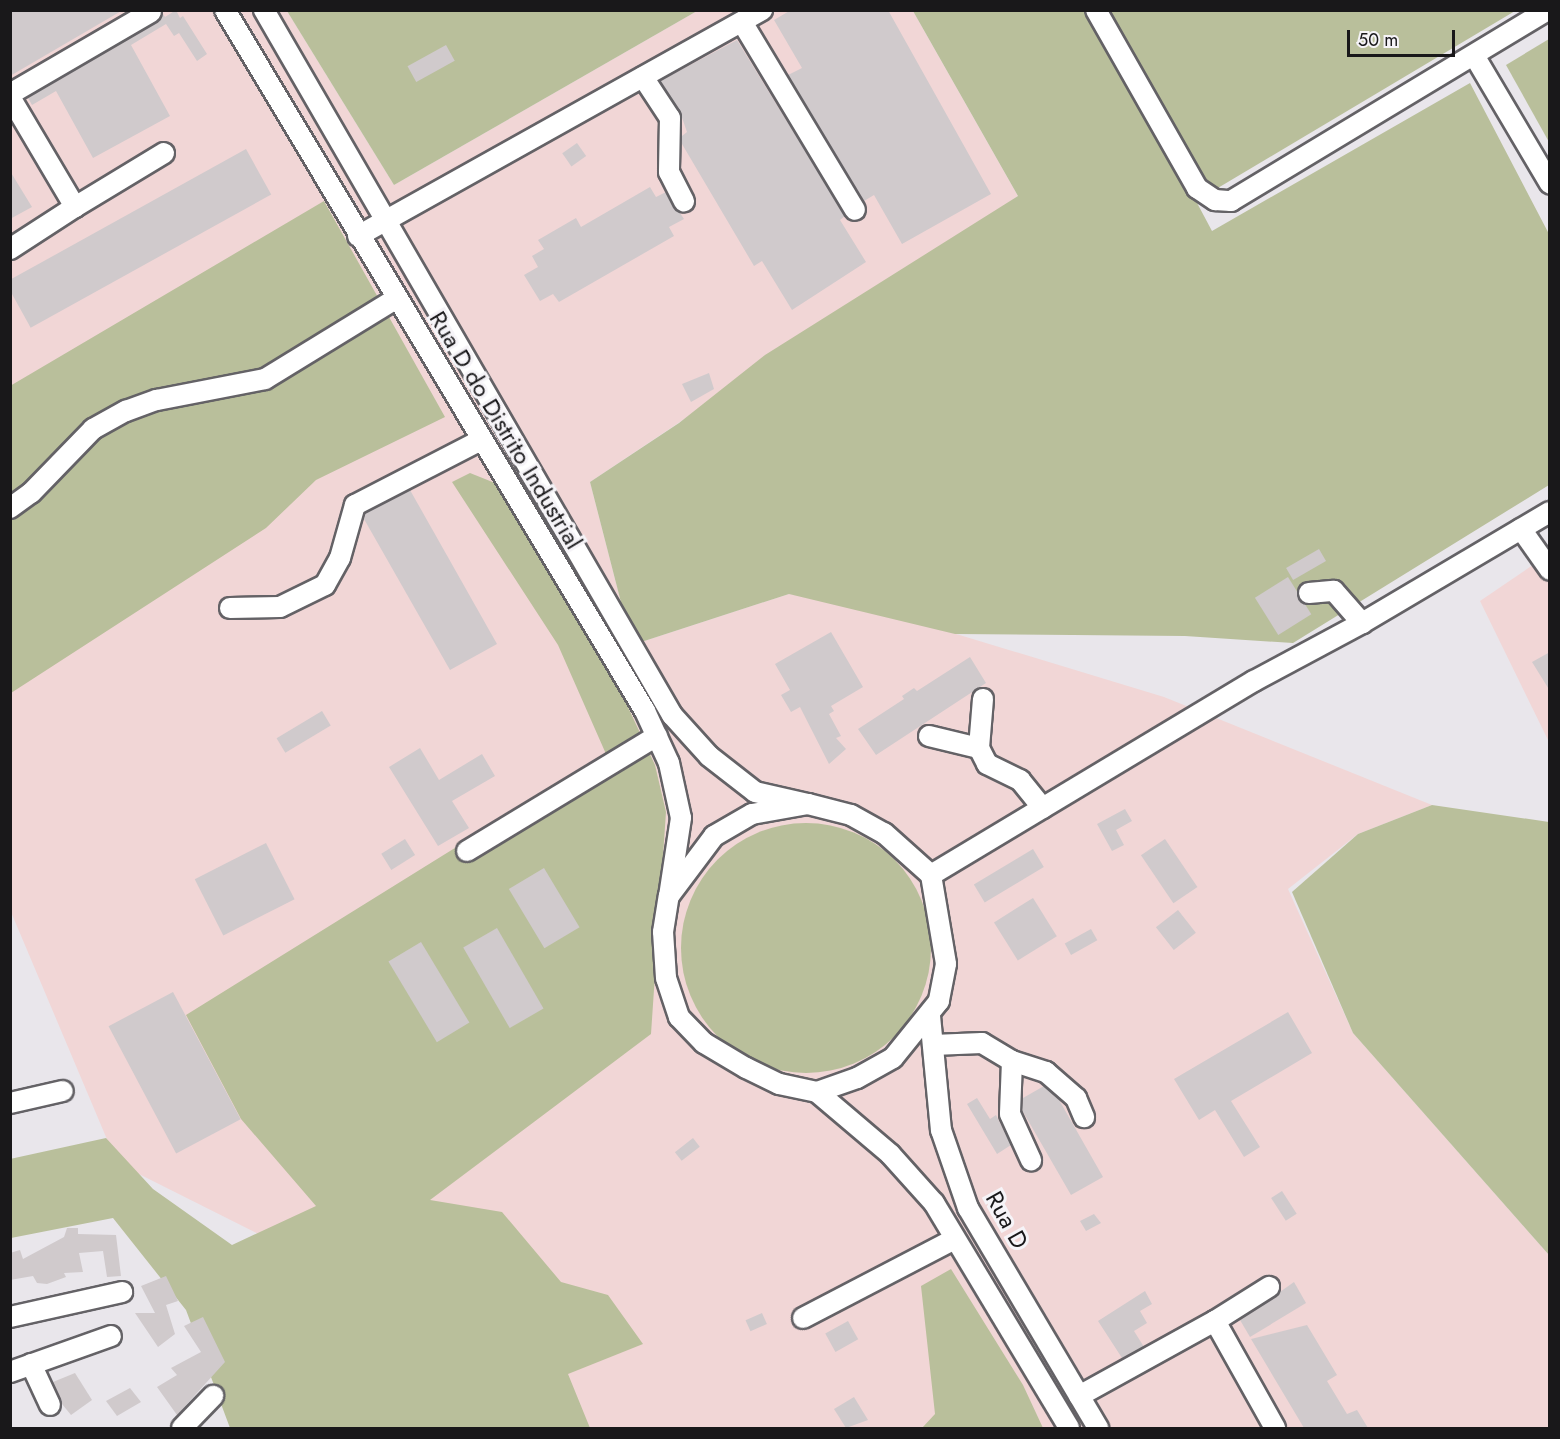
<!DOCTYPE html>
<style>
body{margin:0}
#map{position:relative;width:1560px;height:1439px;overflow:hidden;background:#e9e6eb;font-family:Jost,sans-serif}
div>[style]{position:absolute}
.industrial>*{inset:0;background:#f1d6d6}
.green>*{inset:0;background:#b9bf9b}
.round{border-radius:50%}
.building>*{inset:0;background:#d0cacc;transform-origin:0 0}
.roads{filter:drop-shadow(2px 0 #646266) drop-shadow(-2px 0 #646266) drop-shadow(0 2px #646266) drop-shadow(0 -2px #646266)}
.minor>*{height:20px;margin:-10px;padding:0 10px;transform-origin:10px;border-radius:10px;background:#fff}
span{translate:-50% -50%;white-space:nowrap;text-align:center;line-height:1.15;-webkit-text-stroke:6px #f6f4f8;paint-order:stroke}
.street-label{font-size:24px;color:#19181a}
.frame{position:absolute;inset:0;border:12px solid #19181a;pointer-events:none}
.scale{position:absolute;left:1347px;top:30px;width:108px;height:27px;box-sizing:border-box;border:3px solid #19181a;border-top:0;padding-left:8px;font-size:18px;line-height:21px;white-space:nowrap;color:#19181a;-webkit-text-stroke:4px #f6f4f8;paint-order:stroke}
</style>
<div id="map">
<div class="industrial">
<div style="clip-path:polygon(10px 11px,287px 11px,394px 185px,697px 11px,913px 11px,1018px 196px,590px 482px,632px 645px,789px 594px,841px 599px,1164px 697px,1432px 805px,1358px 834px,1288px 889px,1353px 1033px,1549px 1255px,1549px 1428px,571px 1428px,537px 1374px,117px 1163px,11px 912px)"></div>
<div style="clip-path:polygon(1549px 554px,1549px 742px,1480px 601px)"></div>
</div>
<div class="green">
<div style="clip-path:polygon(287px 11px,697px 11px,394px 185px)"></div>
<div style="clip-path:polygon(913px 11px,1515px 11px,1196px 201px,1212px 231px,1470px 83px,1549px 234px,1549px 485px,1293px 643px,1185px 636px,955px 634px,789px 594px,632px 645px,590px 482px,679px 423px,765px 355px,1018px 196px)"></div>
<div style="clip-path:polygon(1549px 39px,1549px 142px,1506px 65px)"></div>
<div style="clip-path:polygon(324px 201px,445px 417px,316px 480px,266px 528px,11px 693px,10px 386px)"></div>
<div style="clip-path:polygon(470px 473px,495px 483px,627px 705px,655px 765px,666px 812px,651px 1034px,430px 1200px,502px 1212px,561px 1282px,608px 1295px,643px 1344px,568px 1374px,590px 1428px,230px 1428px,186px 1310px,113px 1218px,11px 1238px,10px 1159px,106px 1138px,153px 1189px,232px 1245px,316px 1206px,241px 1119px,186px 1015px,606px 754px,558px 645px,452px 482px)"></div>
<div style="clip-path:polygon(1432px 805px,1549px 822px,1549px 1255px,1353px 1033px,1292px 892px,1358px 834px)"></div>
<div class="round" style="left:681px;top:823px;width:250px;height:250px"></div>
<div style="clip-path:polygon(951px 1269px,1023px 1385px,1043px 1428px,922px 1428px,935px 1414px,921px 1286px)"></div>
</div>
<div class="building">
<div style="clip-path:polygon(10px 10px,123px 10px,10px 76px)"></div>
<div style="clip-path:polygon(176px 10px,180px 18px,183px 16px,207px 54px,197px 61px,179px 33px,174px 36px,166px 24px,131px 45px,170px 116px,93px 158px,56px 91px,32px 105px,28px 98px,157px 22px,163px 14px,165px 17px)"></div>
<div style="clip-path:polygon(791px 10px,888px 10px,991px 194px,902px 244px,874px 195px,864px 201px,788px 75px,802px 68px,774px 20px)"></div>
<div style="clip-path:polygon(737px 40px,845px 216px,840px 220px,866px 262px,792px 310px,762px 261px,754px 266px,682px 144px,682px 136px,687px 132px,680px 112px,660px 81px)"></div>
<div style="left:446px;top:45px;width:18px;height:44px;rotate:61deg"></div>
<div style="left:577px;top:143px;width:16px;height:18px;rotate:55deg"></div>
<div style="left:246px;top:149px;width:52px;height:275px;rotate:61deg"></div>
<div style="clip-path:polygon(10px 171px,32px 207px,10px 219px)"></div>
<div style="clip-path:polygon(650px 187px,656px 197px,666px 192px,684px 219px,669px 227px,674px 236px,559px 302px,553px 294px,540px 301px,524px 275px,538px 267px,532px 256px,544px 249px,538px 240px,576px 218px,581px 227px)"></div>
<div style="clip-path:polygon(709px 373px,714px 389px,691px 402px,682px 384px)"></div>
<div style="clip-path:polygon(410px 490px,497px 644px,450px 670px,364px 519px,365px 513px)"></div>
<div style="left:1319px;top:549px;width:14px;height:38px;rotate:60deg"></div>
<div style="left:1288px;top:577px;width:44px;height:39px;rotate:58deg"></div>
<div style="clip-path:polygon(831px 632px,863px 687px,831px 706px,834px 711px,829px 714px,841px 736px,836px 738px,846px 749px,829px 764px,800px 707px,791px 712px,781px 695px,790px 690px,775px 664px)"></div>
<div style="clip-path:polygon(1550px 652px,1550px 691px,1532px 662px)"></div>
<div style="clip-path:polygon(970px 657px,986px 683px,876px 755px,858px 729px,904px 699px,902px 696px,914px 688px,917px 691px)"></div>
<div style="left:322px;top:711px;width:17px;height:53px;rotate:59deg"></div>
<div style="clip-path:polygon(420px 748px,439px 780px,482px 754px,495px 776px,452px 801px,469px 828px,438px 846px,389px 767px)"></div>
<div style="clip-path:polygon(1125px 809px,1132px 821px,1116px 830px,1124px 845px,1112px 851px,1097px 824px)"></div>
<div style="left:405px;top:839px;width:19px;height:28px;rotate:58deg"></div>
<div style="left:1165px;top:839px;width:58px;height:29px;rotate:56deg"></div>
<div style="left:266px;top:843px;width:63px;height:80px;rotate:63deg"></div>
<div style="left:1033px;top:849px;width:21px;height:69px;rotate:59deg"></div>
<div style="left:544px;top:868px;width:69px;height:41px;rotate:59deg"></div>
<div style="left:1033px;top:898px;width:45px;height:46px;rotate:58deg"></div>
<div style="left:1178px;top:910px;width:29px;height:28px;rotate:52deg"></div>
<div style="left:497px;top:928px;width:93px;height:39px;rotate:60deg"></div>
<div style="left:1091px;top:929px;width:13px;height:30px;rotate:61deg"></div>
<div style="left:421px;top:942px;width:94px;height:38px;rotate:59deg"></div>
<div style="left:173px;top:992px;width:144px;height:73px;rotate:62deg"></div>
<div style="clip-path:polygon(1288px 1012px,1312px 1053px,1231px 1101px,1260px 1147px,1244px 1157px,1215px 1110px,1199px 1120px,1174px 1079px)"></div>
<div style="clip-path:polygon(1044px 1086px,1058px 1098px,1103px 1177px,1071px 1195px,1022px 1110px,1023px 1098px)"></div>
<div style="clip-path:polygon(977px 1098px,990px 1119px,996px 1115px,1011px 1145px,997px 1154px,967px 1104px)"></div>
<div style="left:693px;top:1138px;width:11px;height:23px;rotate:52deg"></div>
<div style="left:1282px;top:1191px;width:27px;height:13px;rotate:57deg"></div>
<div style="clip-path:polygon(1094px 1214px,1101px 1223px,1086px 1231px,1080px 1221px)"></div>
<div style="clip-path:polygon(67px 1228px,78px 1228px,78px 1234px,116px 1235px,121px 1276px,107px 1277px,103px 1251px,79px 1253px,83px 1272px,64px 1273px,66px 1277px,47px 1284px,37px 1283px,33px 1276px,10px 1280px,10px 1253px,20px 1250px,23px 1259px,64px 1237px)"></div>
<div style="clip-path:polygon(166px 1276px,178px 1301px,166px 1305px,175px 1334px,158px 1347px,135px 1313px,155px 1313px,141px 1286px)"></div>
<div style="clip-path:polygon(1294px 1282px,1306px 1303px,1250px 1337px,1240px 1320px)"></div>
<div style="clip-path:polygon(1145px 1291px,1152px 1304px,1140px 1311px,1147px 1323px,1134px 1331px,1144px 1347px,1122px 1358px,1098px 1321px)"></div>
<div style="left:762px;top:1313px;width:12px;height:18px;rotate:66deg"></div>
<div style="clip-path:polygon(203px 1317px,225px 1362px,177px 1415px,157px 1387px,177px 1375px,171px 1368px,201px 1352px,184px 1326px)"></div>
<div style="left:848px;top:1321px;width:21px;height:26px;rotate:61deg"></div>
<div style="clip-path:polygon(1307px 1325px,1337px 1375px,1327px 1381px,1347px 1414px,1357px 1410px,1368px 1428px,1304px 1428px,1251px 1339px)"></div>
<div style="clip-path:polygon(75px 1373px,92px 1400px,71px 1415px,62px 1404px,53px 1382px)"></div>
<div style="clip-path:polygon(130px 1388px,141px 1402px,117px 1416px,106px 1401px)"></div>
<div style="clip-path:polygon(854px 1397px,868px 1420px,846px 1428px,834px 1409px)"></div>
</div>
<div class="roads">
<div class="minor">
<div style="left:225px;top:10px;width:817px;rotate:59.07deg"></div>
<div style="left:645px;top:711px;width:57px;rotate:65.2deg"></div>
<div style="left:669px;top:763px;width:56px;rotate:77.7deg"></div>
<div style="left:681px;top:818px;width:79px;rotate:98.7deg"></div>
<div style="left:264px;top:10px;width:815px;rotate:59.94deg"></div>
<div style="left:672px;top:715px;width:55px;rotate:47.9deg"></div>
<div style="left:709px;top:756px;width:58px;rotate:38deg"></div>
<div style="left:755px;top:792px;width:54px;rotate:12.8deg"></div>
<div style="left:1096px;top:10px;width:205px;rotate:60.4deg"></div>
<div style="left:1197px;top:188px;width:22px;rotate:34deg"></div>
<div style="left:1215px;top:200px;width:16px;rotate:4deg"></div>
<div style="left:1231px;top:201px;width:370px;rotate:-31.1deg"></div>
<div style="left:742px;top:22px;width:219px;rotate:59deg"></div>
<div style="left:1475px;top:57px;width:147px;rotate:59.4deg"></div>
<div style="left:643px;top:77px;width:49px;rotate:56.6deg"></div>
<div style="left:670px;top:118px;width:54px;rotate:91.1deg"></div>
<div style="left:669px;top:172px;width:33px;rotate:63deg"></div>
<div style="left:10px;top:94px;width:163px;rotate:-30.2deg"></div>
<div style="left:10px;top:97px;width:128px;rotate:59.4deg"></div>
<div style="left:75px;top:207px;width:104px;rotate:-31.2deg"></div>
<div style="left:358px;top:236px;width:463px;rotate:-29.2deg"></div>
<div style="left:10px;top:249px;width:77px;rotate:-32.9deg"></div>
<div style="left:10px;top:508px;width:26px;rotate:-36deg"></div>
<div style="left:31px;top:493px;width:89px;rotate:-45.9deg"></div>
<div style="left:93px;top:429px;width:38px;rotate:-29deg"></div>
<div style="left:126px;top:411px;width:33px;rotate:-20deg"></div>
<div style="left:157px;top:400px;width:110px;rotate:-11deg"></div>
<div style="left:265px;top:379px;width:155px;rotate:-31.5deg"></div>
<div style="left:1521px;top:529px;width:50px;rotate:54.7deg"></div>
<div style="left:1309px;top:593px;width:25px;rotate:-5deg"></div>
<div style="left:1334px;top:591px;width:43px;rotate:48.8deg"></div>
<div style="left:230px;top:608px;width:50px;rotate:-1.1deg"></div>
<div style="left:280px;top:607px;width:50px;rotate:-26.1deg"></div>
<div style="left:325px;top:585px;width:31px;rotate:-61deg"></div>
<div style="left:340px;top:558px;width:55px;rotate:-74.2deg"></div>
<div style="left:355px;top:505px;width:142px;rotate:-27.3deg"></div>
<div style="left:983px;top:699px;width:49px;rotate:94.7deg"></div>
<div style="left:979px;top:748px;width:18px;rotate:63deg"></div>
<div style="left:987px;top:764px;width:37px;rotate:26deg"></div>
<div style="left:1020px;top:780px;width:36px;rotate:51deg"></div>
<div style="left:929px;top:736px;width:51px;rotate:13.5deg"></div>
<div style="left:808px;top:804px;width:44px;rotate:14.3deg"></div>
<div style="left:851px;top:815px;width:38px;rotate:29deg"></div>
<div style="left:884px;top:833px;width:63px;rotate:41.8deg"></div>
<div style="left:931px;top:875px;width:90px;rotate:80.4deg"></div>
<div style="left:946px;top:964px;width:38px;rotate:101deg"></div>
<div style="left:939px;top:1001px;width:73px;rotate:128.9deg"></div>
<div style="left:893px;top:1058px;width:41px;rotate:150.9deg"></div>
<div style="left:857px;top:1078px;width:42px;rotate:160.7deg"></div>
<div style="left:817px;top:1092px;width:39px;rotate:-168deg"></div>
<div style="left:779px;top:1084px;width:37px;rotate:-154deg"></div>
<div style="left:746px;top:1068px;width:49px;rotate:-149.2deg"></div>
<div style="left:704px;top:1043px;width:36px;rotate:-134deg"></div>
<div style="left:679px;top:1017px;width:41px;rotate:-108.4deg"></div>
<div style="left:666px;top:978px;width:46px;rotate:-93.7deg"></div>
<div style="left:663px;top:932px;width:36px;rotate:-81deg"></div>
<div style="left:669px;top:896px;width:75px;rotate:-53.1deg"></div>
<div style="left:714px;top:836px;width:44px;rotate:-30.1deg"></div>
<div style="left:752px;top:814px;width:57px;rotate:-10.1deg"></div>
<div style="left:467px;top:851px;width:222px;rotate:-31.2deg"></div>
<div style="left:931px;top:875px;width:377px;rotate:-31deg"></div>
<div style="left:1254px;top:681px;width:123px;rotate:-28.2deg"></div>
<div style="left:1362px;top:623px;width:218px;rotate:-30.6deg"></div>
<div style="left:930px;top:1016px;width:115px;rotate:84.5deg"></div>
<div style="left:941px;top:1130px;width:83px;rotate:70.9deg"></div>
<div style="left:968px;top:1208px;width:256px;rotate:59.4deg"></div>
<div style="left:933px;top:1045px;width:49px;rotate:-2.3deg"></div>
<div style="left:982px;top:1043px;width:35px;rotate:31deg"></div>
<div style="left:1012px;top:1061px;width:53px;rotate:92.2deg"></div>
<div style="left:1010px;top:1114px;width:51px;rotate:65.5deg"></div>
<div style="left:1012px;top:1061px;width:36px;rotate:18deg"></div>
<div style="left:1046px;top:1072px;width:40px;rotate:41deg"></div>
<div style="left:1076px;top:1098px;width:21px;rotate:67deg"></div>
<div style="left:817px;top:1092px;width:96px;rotate:40.3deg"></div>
<div style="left:890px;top:1154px;width:66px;rotate:48.1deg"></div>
<div style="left:934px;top:1203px;width:262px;rotate:59deg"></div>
<div style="left:10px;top:1103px;width:54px;rotate:-12.8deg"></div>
<div style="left:10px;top:1317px;width:115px;rotate:-12.6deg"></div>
<div style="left:803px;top:1318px;width:171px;rotate:-27.5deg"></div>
<div style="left:1215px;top:1321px;width:64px;rotate:-32.2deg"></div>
<div style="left:31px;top:1364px;width:45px;rotate:65.1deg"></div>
<div style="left:10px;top:1372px;width:107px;rotate:-19.6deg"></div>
<div style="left:1079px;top:1396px;width:155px;rotate:-28.9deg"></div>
<div style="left:1215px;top:1321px;width:123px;rotate:60.7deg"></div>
<div style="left:182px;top:1428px;width:45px;rotate:-45.9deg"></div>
</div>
</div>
<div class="street-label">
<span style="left:506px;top:430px;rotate:59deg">Rua D do Distrito Industrial</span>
<span style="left:1007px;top:1220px;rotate:61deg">Rua D</span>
</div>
<div class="frame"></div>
<div class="scale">50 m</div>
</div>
